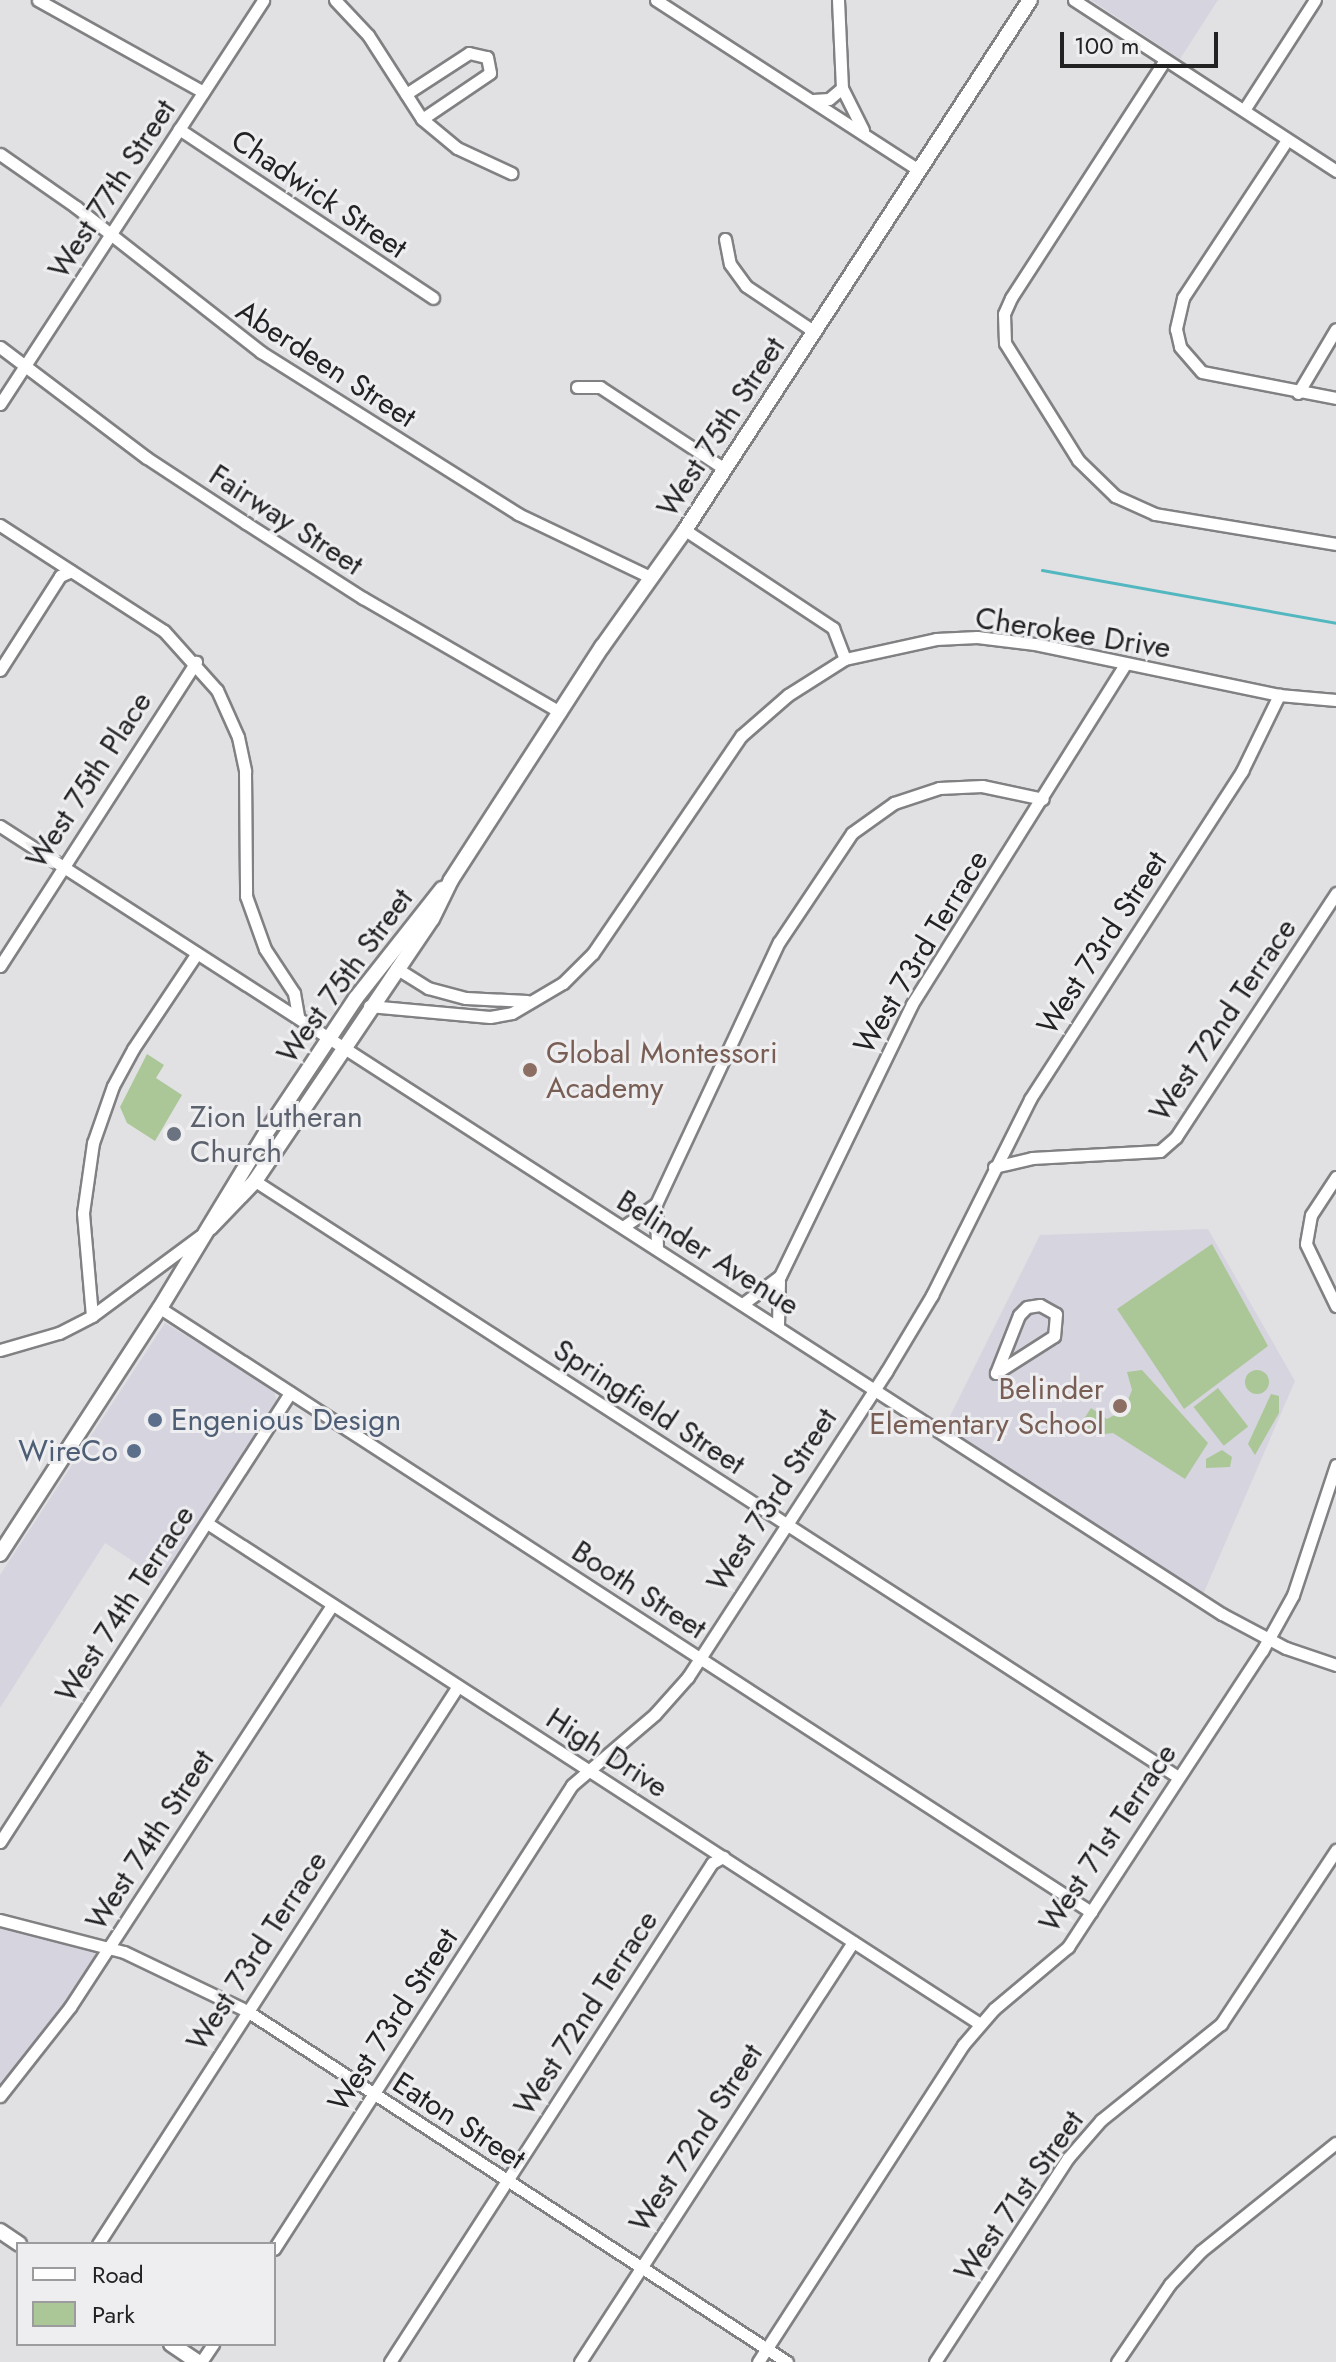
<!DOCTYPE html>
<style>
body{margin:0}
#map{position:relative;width:1336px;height:2362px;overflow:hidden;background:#e1e1e4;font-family:Jost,sans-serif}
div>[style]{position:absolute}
.built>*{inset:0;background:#d6d4df}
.green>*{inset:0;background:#abc797;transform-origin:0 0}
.round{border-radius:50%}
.stream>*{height:3px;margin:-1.5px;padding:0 1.5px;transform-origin:1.5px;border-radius:1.5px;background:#53b7c0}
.roads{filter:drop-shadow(2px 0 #818083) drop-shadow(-2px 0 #818083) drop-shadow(0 2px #818083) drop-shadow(0 -2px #818083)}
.minor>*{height:11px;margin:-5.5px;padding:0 5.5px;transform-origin:5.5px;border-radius:5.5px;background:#fff}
.major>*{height:14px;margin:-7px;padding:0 7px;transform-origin:7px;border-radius:7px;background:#fff}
.dots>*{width:22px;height:22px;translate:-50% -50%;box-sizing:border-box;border:4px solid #eeeef1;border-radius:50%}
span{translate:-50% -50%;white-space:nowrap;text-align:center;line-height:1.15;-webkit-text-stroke:6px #eeeef1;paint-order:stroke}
.street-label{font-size:30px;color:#222223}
.education-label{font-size:30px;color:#785e54}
.left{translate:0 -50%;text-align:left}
.right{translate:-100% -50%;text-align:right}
.worship-label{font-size:30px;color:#5b616d}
.service-label{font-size:30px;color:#4e5e75}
.legend{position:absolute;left:16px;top:2242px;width:260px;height:104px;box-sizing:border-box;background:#eeeef1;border:2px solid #9c9c9f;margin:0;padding:10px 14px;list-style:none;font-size:24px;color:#222223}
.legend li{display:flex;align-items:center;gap:16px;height:40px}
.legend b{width:40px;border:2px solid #9c9c9f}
.scale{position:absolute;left:1060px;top:32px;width:158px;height:36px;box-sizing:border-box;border:4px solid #222223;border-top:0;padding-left:10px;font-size:24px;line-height:28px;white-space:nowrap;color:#222223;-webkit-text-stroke:6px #eeeef1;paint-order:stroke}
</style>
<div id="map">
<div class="built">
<div style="clip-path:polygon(1091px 0,1218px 0,1180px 59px)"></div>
<div style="clip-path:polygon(1208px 1229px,1295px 1381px,1202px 1597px,943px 1430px,1040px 1235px)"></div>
<div style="clip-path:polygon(165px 1323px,273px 1388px,277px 1402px,162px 1580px,105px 1543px,0 1708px,0 1575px)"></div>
<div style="clip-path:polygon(0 1926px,97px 1952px,97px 1960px,68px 2002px,0 2088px)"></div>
</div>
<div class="green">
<div style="clip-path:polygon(147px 1054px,164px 1065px,156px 1078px,182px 1095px,155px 1141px,127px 1123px,120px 1107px)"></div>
<div style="clip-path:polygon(1212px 1244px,1268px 1346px,1184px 1409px,1117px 1309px)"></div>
<div class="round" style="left:1245px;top:1370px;width:24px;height:24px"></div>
<div style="clip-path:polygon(1142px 1370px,1208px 1443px,1185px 1479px,1113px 1433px,1097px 1435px,1080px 1425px,1091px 1408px,1107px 1419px,1124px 1410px,1132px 1390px,1127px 1372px)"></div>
<div style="left:1218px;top:1388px;width:49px;height:31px;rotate:52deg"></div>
<div style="clip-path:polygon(1271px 1394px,1279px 1396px,1279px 1413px,1255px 1455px,1248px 1444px)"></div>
<div style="clip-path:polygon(1222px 1450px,1232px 1457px,1230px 1467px,1206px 1468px,1206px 1459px)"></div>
</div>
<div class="stream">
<div style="left:1042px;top:570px;width:299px;rotate:10.2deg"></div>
</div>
<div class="roads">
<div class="minor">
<div style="left:38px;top:0;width:189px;rotate:29.1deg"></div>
<div style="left:335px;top:0;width:48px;rotate:46.7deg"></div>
<div style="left:368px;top:35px;width:100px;rotate:57.3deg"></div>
<div style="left:422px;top:119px;width:45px;rotate:39.6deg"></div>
<div style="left:457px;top:148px;width:60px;rotate:24.8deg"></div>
<div style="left:656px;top:0;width:313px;rotate:32.9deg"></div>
<div style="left:838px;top:0;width:88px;rotate:87.4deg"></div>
<div style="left:842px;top:88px;width:47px;rotate:63.4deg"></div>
<div style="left:1074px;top:0;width:313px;rotate:33.1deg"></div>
<div style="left:1165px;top:60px;width:283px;rotate:122.9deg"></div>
<div style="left:1011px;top:298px;width:17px;rotate:114deg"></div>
<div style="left:1004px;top:314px;width:29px;rotate:88deg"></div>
<div style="left:1005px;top:343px;width:138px;rotate:58deg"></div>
<div style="left:1078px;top:460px;width:52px;rotate:44.2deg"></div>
<div style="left:1115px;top:496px;width:44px;rotate:24.2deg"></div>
<div style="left:1155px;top:514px;width:183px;rotate:9.4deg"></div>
<div style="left:406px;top:94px;width:75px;rotate:-33.1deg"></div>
<div style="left:469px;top:53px;width:18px;rotate:13deg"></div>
<div style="left:487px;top:57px;width:16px;rotate:79deg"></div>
<div style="left:490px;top:73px;width:82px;rotate:145.9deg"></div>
<div style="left:813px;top:100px;width:16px;rotate:-4deg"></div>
<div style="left:829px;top:99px;width:17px;rotate:-40deg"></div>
<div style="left:1244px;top:110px;width:131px;rotate:-57.2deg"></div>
<div style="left:179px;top:129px;width:305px;rotate:33.6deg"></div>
<div style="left:1287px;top:140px;width:189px;rotate:123.4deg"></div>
<div style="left:1183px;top:298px;width:32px;rotate:103deg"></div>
<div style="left:1176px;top:329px;width:18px;rotate:77deg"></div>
<div style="left:1180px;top:347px;width:33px;rotate:49deg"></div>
<div style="left:1202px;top:372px;width:136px;rotate:11deg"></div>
<div style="left:0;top:154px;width:93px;rotate:34.9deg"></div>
<div style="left:76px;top:207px;width:235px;rotate:38.1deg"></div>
<div style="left:261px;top:352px;width:304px;rotate:32.2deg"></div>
<div style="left:518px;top:514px;width:146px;rotate:25.5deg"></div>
<div style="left:725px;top:239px;width:25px;rotate:79deg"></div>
<div style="left:730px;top:264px;width:27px;rotate:54deg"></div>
<div style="left:746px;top:286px;width:83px;rotate:33.7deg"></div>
<div style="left:0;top:347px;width:184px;rotate:37.1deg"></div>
<div style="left:147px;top:458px;width:118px;rotate:33.3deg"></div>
<div style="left:246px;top:523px;width:139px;rotate:32.7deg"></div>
<div style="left:363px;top:598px;width:228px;rotate:30.1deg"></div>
<div style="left:577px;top:387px;width:23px"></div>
<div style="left:600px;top:387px;width:149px;rotate:33.3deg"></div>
<div style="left:1298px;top:393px;width:74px;rotate:-59.3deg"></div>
<div style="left:0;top:404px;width:482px;rotate:-56.9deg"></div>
<div style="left:0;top:525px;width:195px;rotate:32.9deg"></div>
<div style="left:164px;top:631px;width:79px;rotate:48.1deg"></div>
<div style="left:217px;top:690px;width:51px;rotate:65.9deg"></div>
<div style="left:238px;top:737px;width:35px;rotate:78deg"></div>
<div style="left:245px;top:771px;width:125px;rotate:89.5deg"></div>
<div style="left:246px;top:896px;width:56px;rotate:70.3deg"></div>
<div style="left:265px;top:949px;width:53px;rotate:56.6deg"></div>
<div style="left:294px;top:993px;width:23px;rotate:80deg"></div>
<div style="left:685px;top:530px;width:178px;rotate:33.5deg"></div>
<div style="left:833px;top:628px;width:33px;rotate:69deg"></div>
<div style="left:0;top:670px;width:112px;rotate:-57.4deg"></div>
<div style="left:60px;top:576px;width:12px;rotate:-24deg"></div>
<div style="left:0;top:826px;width:1454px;rotate:32.82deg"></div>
<div style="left:1222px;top:1614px;width:72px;rotate:28deg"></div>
<div style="left:1286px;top:1648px;width:53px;rotate:18.8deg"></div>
<div style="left:0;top:966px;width:362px;rotate:-57.2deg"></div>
<div style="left:396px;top:968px;width:38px;rotate:32deg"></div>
<div style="left:428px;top:988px;width:39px;rotate:15deg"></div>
<div style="left:466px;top:998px;width:61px;rotate:2.8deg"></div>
<div style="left:369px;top:1006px;width:121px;rotate:5.2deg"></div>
<div style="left:490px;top:1017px;width:22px;rotate:-10deg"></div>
<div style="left:512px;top:1013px;width:59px;rotate:-30.5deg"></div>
<div style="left:563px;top:983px;width:42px;rotate:-45deg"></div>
<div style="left:593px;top:953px;width:263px;rotate:-55.7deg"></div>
<div style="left:741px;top:736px;width:62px;rotate:-41.1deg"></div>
<div style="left:788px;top:695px;width:67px;rotate:-32.3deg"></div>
<div style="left:845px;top:659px;width:93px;rotate:-12.4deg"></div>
<div style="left:936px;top:639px;width:41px;rotate:-2.8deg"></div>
<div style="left:977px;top:637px;width:58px;rotate:6.9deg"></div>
<div style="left:1035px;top:644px;width:249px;rotate:11.8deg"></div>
<div style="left:1279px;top:695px;width:57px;rotate:5deg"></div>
<div style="left:994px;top:1167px;width:39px;rotate:-13deg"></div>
<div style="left:1032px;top:1158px;width:128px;rotate:-3.1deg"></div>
<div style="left:1160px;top:1151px;width:21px;rotate:-41deg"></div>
<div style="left:1176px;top:1137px;width:292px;rotate:-56.7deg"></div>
<div style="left:1336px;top:1177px;width:45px;rotate:123.3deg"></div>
<div style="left:1311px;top:1215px;width:29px;rotate:100deg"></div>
<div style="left:1306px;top:1244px;width:69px;rotate:64.2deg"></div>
<div style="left:255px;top:1181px;width:1099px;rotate:32.85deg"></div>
<div style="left:656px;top:1205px;width:43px;rotate:88.7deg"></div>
<div style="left:623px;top:1227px;width:40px;rotate:-34.9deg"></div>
<div style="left:656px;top:1204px;width:289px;rotate:-64.9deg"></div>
<div style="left:779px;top:942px;width:131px;rotate:-56.2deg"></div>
<div style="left:852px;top:833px;width:52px;rotate:-35.5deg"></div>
<div style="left:894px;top:803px;width:47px;rotate:-18.4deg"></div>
<div style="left:939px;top:788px;width:43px;rotate:-2.7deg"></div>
<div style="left:982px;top:786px;width:62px;rotate:12deg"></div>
<div style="left:744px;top:1303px;width:45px;rotate:-36.9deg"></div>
<div style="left:780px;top:1276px;width:302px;rotate:-64.1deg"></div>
<div style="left:912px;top:1004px;width:400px;rotate:-57.9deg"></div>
<div style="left:1040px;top:1305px;width:18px;rotate:29deg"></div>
<div style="left:1056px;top:1314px;width:22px;rotate:95deg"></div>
<div style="left:1054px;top:1336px;width:69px;rotate:147.5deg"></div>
<div style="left:996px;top:1373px;width:62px;rotate:-68.4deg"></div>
<div style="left:1019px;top:1315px;width:11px;rotate:-45deg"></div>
<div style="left:1027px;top:1307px;width:13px;rotate:-9deg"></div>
<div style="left:160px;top:1308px;width:1110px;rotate:32.97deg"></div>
<div style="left:92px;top:1316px;width:103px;rotate:-95deg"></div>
<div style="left:83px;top:1213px;width:71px;rotate:-81.9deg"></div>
<div style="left:93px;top:1143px;width:60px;rotate:-70.7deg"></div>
<div style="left:113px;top:1086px;width:42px;rotate:-61.6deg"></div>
<div style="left:133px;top:1049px;width:115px;rotate:-56.3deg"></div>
<div style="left:778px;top:1325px;width:44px;rotate:-88.7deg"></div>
<div style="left:0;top:1350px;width:61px;rotate:-16.1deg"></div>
<div style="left:59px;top:1333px;width:37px;rotate:-27deg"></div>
<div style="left:92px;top:1316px;width:134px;rotate:-36.5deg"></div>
<div style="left:207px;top:1523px;width:921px;rotate:32.95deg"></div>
<div style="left:0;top:1842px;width:535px;rotate:-57.14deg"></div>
<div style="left:0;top:1920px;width:128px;rotate:14.5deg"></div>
<div style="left:124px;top:1952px;width:136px;rotate:25.6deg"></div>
<div style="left:247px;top:2011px;width:644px;rotate:33.02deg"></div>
<div style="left:0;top:2096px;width:113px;rotate:-51.8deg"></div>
<div style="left:70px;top:2007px;width:480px;rotate:-56.9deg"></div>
<div style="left:98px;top:2244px;width:664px;rotate:-57.17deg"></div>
<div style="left:274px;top:2249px;width:551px;rotate:-57.29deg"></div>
<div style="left:572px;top:1785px;width:109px;rotate:-40.5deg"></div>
<div style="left:655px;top:1714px;width:50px;rotate:-48.3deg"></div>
<div style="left:688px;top:1677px;width:364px;rotate:-57deg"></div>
<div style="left:886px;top:1372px;width:90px;rotate:-59.1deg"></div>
<div style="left:932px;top:1295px;width:219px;rotate:-63.4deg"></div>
<div style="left:1030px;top:1099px;width:391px;rotate:-57.1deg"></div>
<div style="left:1242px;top:771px;width:85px;rotate:-64deg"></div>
<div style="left:201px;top:2362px;width:22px;rotate:-56deg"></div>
<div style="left:390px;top:2362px;width:594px;rotate:-57.17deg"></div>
<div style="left:712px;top:1863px;width:13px;rotate:-29deg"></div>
<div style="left:580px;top:2362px;width:501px;rotate:-56.98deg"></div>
<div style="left:758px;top:2362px;width:378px;rotate:-57.1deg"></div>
<div style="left:963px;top:2045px;width:48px;rotate:-49.3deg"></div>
<div style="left:994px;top:2009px;width:97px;rotate:-40deg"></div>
<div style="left:1068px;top:1947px;width:354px;rotate:-56.8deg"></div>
<div style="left:1262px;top:1651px;width:64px;rotate:-61deg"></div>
<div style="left:1293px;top:1595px;width:137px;rotate:-71.7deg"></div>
<div style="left:935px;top:2362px;width:244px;rotate:-56.9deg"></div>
<div style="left:1068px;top:2158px;width:50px;rotate:-49deg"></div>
<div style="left:1101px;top:2120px;width:154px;rotate:-38.7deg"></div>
<div style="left:1221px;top:2024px;width:209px;rotate:-56.5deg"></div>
<div style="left:1117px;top:2362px;width:94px;rotate:-55.8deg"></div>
<div style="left:1170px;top:2284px;width:45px;rotate:-46.8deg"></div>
<div style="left:1201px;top:2251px;width:173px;rotate:-38.7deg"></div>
</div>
<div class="major">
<div style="left:210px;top:1228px;width:65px;rotate:-46.2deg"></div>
<div style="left:255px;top:1181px;width:316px;rotate:-56deg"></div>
<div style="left:432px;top:919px;width:43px;rotate:-64deg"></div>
<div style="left:451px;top:880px;width:278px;rotate:-57.1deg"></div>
<div style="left:602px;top:647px;width:143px;rotate:-54.6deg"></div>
<div style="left:685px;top:530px;width:632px;rotate:-56.94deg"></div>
<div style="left:0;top:1554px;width:293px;rotate:-57deg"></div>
<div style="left:160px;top:1308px;width:205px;rotate:-58.8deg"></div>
<div style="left:266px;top:1133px;width:162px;rotate:-56.3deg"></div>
<div style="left:356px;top:998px;width:139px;rotate:-51.7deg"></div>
<div style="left:0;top:2231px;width:23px;rotate:34deg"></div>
<div style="left:171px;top:2344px;width:32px;rotate:34deg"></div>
</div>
</div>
<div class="dots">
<div style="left:530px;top:1070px;background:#8d6e63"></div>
<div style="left:174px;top:1134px;background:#6b7280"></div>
<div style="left:1120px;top:1406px;background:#8d6e63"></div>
<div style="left:155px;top:1420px;background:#5c6f8a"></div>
<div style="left:134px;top:1451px;background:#5c6f8a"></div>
</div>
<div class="street-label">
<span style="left:112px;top:189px;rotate:-57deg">West 77th Street</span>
<span style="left:319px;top:194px;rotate:34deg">Chadwick Street</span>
<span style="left:326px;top:364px;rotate:33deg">Aberdeen Street</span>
<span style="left:721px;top:427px;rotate:-57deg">West 75th Street</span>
<span style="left:286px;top:520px;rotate:33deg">Fairway Street</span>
<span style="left:1073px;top:633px;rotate:9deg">Cherokee Drive</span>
<span style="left:89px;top:780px;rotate:-57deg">West 75th Place</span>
<span style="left:1102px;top:943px;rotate:-57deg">West 73rd Street</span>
<span style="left:921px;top:952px;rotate:-59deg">West 73rd Terrace</span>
<span style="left:345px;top:976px;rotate:-54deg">West 75th Street</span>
<span style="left:1223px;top:1020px;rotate:-56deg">West 72nd Terrace</span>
<span style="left:708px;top:1253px;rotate:32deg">Belinder Avenue</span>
<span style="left:649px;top:1407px;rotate:33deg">Springfield Street</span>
<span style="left:772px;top:1500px;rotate:-57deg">West 73rd Street</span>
<span style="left:639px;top:1590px;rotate:33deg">Booth Street</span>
<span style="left:125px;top:1604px;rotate:-57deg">West 74th Terrace</span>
<span style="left:607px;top:1753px;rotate:33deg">High Drive</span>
<span style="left:1108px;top:1838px;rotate:-56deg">West 71st Terrace</span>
<span style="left:150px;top:1840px;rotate:-57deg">West 74th Street</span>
<span style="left:257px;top:1951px;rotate:-57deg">West 73rd Terrace</span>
<span style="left:586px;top:2013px;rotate:-57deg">West 72nd Terrace</span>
<span style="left:393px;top:2020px;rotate:-57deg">West 73rd Street</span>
<span style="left:459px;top:2121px;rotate:33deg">Eaton Street</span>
<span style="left:696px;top:2138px;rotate:-57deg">West 72nd Street</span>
<span style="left:1019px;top:2196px;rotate:-55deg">West 71st Street</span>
</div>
<div class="education-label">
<span class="left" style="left:546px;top:1070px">Global Montessori<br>Academy</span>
<span class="right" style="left:1104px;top:1406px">Belinder<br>Elementary School</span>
</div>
<div class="worship-label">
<span class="left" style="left:190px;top:1134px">Zion Lutheran<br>Church</span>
</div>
<div class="service-label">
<span class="left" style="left:171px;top:1420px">Engenious Design</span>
<span class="right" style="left:118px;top:1451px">WireCo</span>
</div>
<ul class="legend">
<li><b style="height:10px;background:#fff"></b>Road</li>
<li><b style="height:22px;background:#abc797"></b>Park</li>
</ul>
<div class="scale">100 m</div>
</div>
